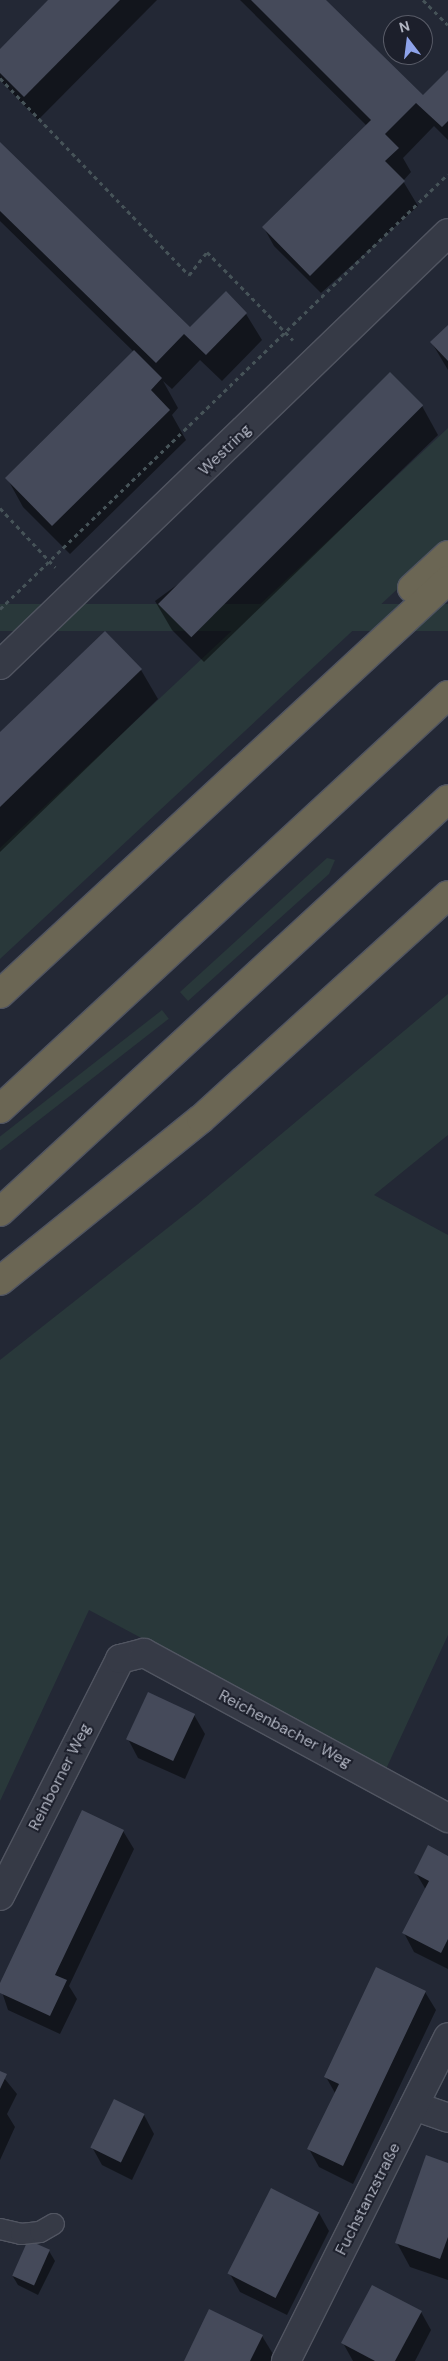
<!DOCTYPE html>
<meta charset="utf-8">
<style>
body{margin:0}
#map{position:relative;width:448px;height:2361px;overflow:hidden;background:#232835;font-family:"DM Sans",sans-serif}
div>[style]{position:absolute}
.green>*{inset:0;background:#29383a;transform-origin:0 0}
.shadow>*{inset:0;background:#0007}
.building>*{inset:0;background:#454a5a;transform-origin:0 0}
.path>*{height:3px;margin-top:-1.5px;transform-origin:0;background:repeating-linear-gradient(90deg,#465358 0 4px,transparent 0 8px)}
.roads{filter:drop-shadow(1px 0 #515561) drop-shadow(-1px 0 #515561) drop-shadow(0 1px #515561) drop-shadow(0 -1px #515561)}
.service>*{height:20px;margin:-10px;padding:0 10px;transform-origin:10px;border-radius:10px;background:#363a46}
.minor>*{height:28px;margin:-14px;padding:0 14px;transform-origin:14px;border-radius:14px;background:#363a46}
.motorway>*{height:28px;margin:-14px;padding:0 14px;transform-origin:14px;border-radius:14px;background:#6b6654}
span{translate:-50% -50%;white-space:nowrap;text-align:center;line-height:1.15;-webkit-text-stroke:4px #1c1f2b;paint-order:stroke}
.street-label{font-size:16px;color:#b1b5c2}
.north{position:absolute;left:383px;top:15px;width:50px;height:50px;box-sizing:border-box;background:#1c1f2b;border:1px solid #585b67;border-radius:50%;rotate:345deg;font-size:14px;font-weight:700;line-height:20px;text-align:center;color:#b1b5c2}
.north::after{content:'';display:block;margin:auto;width:18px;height:22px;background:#8ea3ea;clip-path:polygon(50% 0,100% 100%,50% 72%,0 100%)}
</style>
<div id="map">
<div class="green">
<div style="clip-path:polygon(448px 428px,448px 542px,0 959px,0 848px)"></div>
<div style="left:448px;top:604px;width:27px;height:613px;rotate:90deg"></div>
<div style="clip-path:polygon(327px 858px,335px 860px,329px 874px,188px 1001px,180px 992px)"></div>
<div style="clip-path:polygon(448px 994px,448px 1135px,374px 1195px,448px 1235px,448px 1635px,386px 1769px,89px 1610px,0 1801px,0 1360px,198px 1204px)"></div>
<div style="left:162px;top:1010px;width:11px;height:221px;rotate:52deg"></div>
</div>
<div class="shadow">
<div style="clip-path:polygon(50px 0,157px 0,38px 120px,0 80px,0 50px)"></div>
<div style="clip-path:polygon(240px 0,324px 0,422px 98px,448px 72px,448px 140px,434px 126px,403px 158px,411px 172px,403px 181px,418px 206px,321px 293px,274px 246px,264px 228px,367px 126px)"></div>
<div style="clip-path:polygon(0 144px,190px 329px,246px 314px,262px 340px,222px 381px,200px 360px,172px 389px,163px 381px,178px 408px,172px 415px,186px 440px,70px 554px,23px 507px,7px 478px,134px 352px,0 221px)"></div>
<div style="clip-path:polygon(448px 326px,448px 370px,432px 343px)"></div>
<div style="clip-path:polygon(422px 406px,438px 435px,204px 662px,172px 630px,155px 601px)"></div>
<div style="clip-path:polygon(141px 670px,158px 699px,0 852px,0 734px)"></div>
<div style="clip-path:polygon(148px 1694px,194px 1715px,205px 1734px,185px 1779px,138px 1758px,128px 1739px)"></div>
<div style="clip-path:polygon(123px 1831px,134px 1849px,69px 1986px,77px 1999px,60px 2034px,8px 2010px,0 1986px)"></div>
<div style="clip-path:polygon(448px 1857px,448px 1969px,414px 1952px,404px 1933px,426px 1890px,416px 1873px)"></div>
<div style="clip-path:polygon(425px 1992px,436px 2010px,353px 2184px,319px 2167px,309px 2149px,335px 2093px,326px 2077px)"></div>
<div style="clip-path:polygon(0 2073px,17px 2094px,7px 2114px,15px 2127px,0 2160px)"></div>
<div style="clip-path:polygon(144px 2115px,154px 2134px,132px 2180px,102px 2165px,92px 2147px)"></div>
<div style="clip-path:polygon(448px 2164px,448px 2280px,410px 2267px,397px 2243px)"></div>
<div style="clip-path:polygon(319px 2213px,329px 2231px,287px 2315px,240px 2292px,230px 2274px)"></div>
<div style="clip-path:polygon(49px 2251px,55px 2261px,38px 2295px,18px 2285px,12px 2275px)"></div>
<div style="clip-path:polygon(421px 2312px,431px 2330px,415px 2361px,353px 2361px,343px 2343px)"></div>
<div style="clip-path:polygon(262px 2336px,273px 2354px,270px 2361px,185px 2361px)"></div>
</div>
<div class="building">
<div style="clip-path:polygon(48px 0,120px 0,24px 97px,0 73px,0 49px)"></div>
<div style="clip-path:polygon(251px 0,326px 0,423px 95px,448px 70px,448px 121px,442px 127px,416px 103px,385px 134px,399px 148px,385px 161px,405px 181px,310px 276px,262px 227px,371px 120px)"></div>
<div style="clip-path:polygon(0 142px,190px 327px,226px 291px,247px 313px,206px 355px,184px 334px,156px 363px,0 211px)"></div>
<div style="clip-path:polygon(448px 325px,448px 361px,430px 342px)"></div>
<div style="clip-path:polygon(134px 350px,162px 378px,151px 390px,170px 410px,52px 526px,5px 478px)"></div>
<div style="left:390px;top:372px;width:47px;height:328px;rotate:45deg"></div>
<div style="clip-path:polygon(105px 631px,142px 669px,0 807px,0 732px)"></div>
<div style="left:148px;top:1692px;width:52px;height:52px;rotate:25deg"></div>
<div style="clip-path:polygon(82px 1810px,124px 1830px,55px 1975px,67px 1980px,50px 2016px,0 1993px,0 1983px)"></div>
<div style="clip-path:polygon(428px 1845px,448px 1856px,448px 1939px,441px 1953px,402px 1933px,429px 1881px,414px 1873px)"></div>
<div style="clip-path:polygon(376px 1967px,426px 1991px,343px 2166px,307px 2149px,339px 2084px,324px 2077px)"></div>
<div style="clip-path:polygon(0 2071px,7px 2074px,0 2089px)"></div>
<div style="left:114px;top:2099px;width:34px;height:54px;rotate:26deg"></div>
<div style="clip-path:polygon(426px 2155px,448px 2163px,448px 2237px,440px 2259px,395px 2243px)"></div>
<div style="left:271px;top:2188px;width:54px;height:96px;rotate:27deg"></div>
<div style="left:28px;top:2240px;width:24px;height:39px;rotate:24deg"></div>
<div style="clip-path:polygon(372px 2285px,422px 2311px,395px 2361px,375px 2361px,341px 2343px)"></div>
<div style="clip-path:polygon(209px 2309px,263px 2335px,250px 2361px,184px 2361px)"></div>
</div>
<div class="path">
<div style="left:423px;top:0;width:35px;rotate:45deg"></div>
<div style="left:0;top:78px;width:273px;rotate:46.2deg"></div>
<div style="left:189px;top:275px;width:29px;rotate:-52deg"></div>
<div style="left:207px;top:252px;width:123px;rotate:45.7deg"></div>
<div style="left:0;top:508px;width:81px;rotate:47deg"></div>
<div style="left:0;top:609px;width:624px;rotate:-44.16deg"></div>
</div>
<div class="roads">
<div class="service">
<div style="left:0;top:2229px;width:22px;rotate:13deg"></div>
<div style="left:21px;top:2234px;width:19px;rotate:-6deg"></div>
<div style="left:40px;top:2232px;width:16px;rotate:-30deg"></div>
</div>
<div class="minor">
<div style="left:0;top:665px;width:622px;rotate:-43.96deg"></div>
<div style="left:0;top:1896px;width:266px;rotate:-63.1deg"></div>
<div style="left:120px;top:1659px;width:25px;rotate:-14deg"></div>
<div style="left:144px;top:1653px;width:346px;rotate:28.5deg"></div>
<div style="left:414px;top:2106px;width:36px;rotate:19deg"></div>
<div style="left:286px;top:2361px;width:362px;rotate:-63.4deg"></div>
</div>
<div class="motorway">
<div style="left:412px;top:588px;width:49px;rotate:-42.5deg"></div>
<div style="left:0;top:994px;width:610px;rotate:-42.74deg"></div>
<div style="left:0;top:1109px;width:610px;rotate:-42.74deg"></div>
<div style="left:0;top:1212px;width:609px;rotate:-42.67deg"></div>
<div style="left:0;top:1281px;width:258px;rotate:-38.9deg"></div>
<div style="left:201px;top:1119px;width:333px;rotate:-42.2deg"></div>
</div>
</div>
<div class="street-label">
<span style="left:225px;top:450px;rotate:-44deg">Westring</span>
<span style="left:285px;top:1729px;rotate:28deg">Reichenbacher Weg</span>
<span style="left:60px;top:1777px;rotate:-63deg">Reinborner Weg</span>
<span style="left:368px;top:2199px;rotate:-63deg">Fuchstanzstraße</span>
</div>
<div class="north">N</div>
</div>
